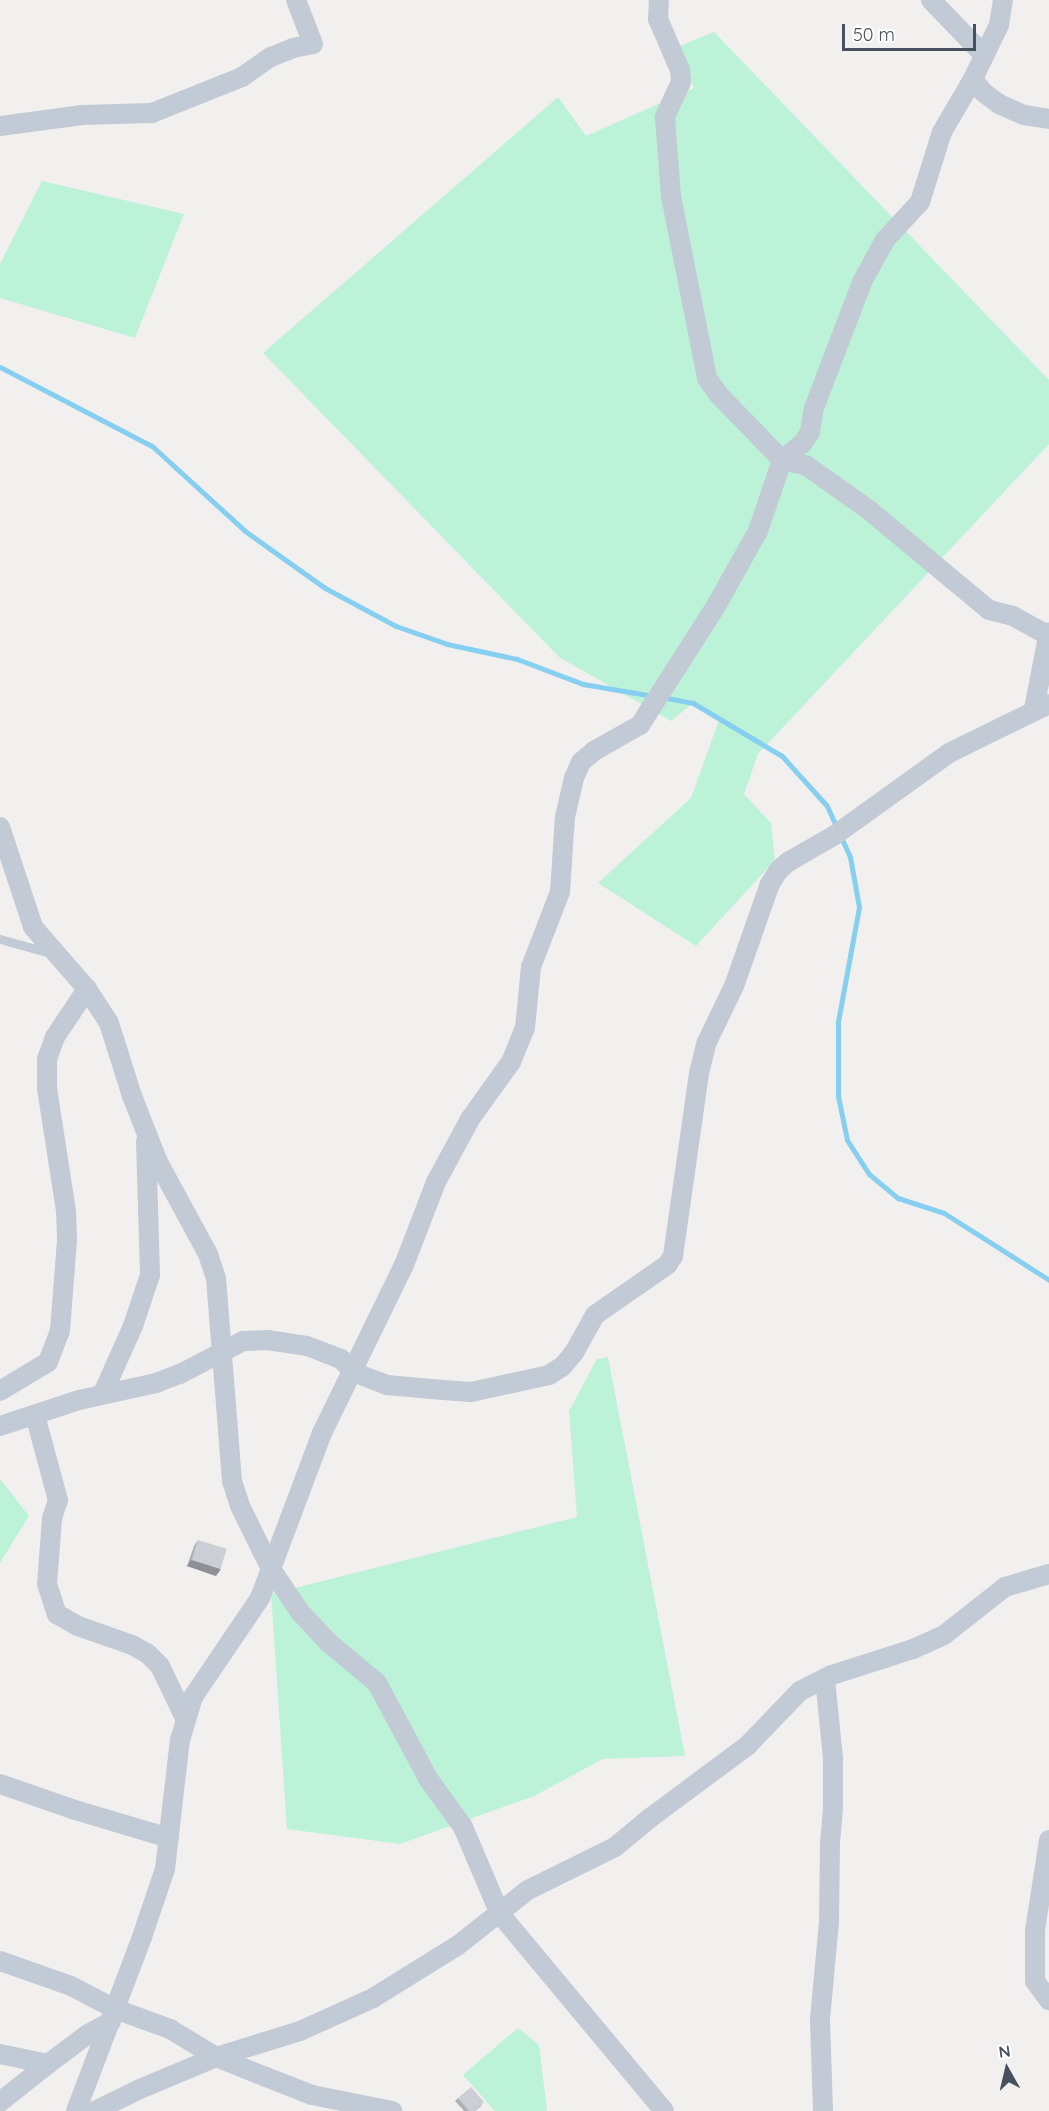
<!DOCTYPE html>
<style>
body{margin:0}
#map{position:relative;width:1049px;height:2111px;overflow:hidden;background:#f2f0ef;font-family:Quicksand,sans-serif}
div>[style]{position:absolute}
.green>*{inset:0;background:#bcf2d7}
.stream>*{height:5px;margin:-2.5px;padding:0 2.5px;transform-origin:2.5px;border-radius:2.5px;background:#87cff1}
.service>*{height:9px;margin:-4.5px;padding:0 4.5px;transform-origin:4.5px;border-radius:4.5px;background:#c2cad5}
.minor>*{height:20px;margin:-10px;padding:0 10px;transform-origin:10px;border-radius:10px;background:#c2cad5}
.wall>*{inset:0;background:#afb1b7}
.shaded-wall>*{inset:0;background:#8e9095}
.building>*{inset:0;background:#cbced5;transform-origin:0 0}
span{translate:-50% -50%;white-space:nowrap;text-align:center;line-height:1.15;-webkit-text-stroke:4.5px #fff;paint-order:stroke}
.north{position:absolute;left:977px;top:2039px;width:60px;height:60px;-webkit-text-stroke:4px #fff;paint-order:stroke;rotate:352deg;font-size:16px;font-weight:700;line-height:24px;text-align:center;color:#46505e}
.north::after{content:'';display:block;margin:auto;width:21px;height:27px;background:#46505e;clip-path:polygon(50% 0,100% 100%,50% 72%,0 100%)}
.scale{position:absolute;left:842px;top:24px;width:134px;height:27px;box-sizing:border-box;border:3px solid #46505e;border-top:0;padding-left:8px;font-size:18px;line-height:21px;white-space:nowrap;color:#46505e;-webkit-text-stroke:4px #fff;paint-order:stroke}
</style>
<div id="map">
<div class="green">
<div style="clip-path:polygon(714px 32px,1049px 380px,1049px 444px,758px 754px,744px 794px,771px 823px,775px 860px,696px 946px,598px 883px,691px 798px,719px 720px,693px 703px,671px 721px,559px 657px,263px 353px,558px 97px,586px 136px,694px 88px,677px 47px)"></div>
<div style="clip-path:polygon(42px 181px,184px 214px,135px 338px,0 298px,0 264px)"></div>
<div style="clip-path:polygon(608px 1357px,685px 1756px,603px 1759px,534px 1796px,400px 1844px,287px 1829px,271px 1594px,577px 1517px,569px 1411px,597px 1359px)"></div>
<div style="clip-path:polygon(1px 1480px,29px 1516px,0 1563px,0 1481px)"></div>
<div style="clip-path:polygon(518px 2028px,539px 2045px,547px 2111px,495px 2111px,463px 2075px)"></div>
</div>
<div class="stream">
<div style="left:0;top:367px;width:171px;rotate:27.5deg"></div>
<div style="left:152px;top:446px;width:126px;rotate:42.4deg"></div>
<div style="left:245px;top:531px;width:98px;rotate:35.5deg"></div>
<div style="left:325px;top:588px;width:81px;rotate:28.2deg"></div>
<div style="left:396px;top:626px;width:54px;rotate:19.4deg"></div>
<div style="left:447px;top:644px;width:72px;rotate:12.1deg"></div>
<div style="left:517px;top:659px;width:71px;rotate:20.7deg"></div>
<div style="left:583px;top:684px;width:71px;rotate:9.7deg"></div>
<div style="left:662px;top:697px;width:32px;rotate:11deg"></div>
<div style="left:693px;top:703px;width:104px;rotate:30.8deg"></div>
<div style="left:782px;top:756px;width:67px;rotate:48deg"></div>
<div style="left:827px;top:806px;width:56px;rotate:65.7deg"></div>
<div style="left:850px;top:857px;width:51px;rotate:79.8deg"></div>
<div style="left:859px;top:907px;width:116px;rotate:100.4deg"></div>
<div style="left:838px;top:1021px;width:75px;rotate:90deg"></div>
<div style="left:838px;top:1096px;width:45px;rotate:78.4deg"></div>
<div style="left:847px;top:1140px;width:40px;rotate:57.1deg"></div>
<div style="left:869px;top:1174px;width:38px;rotate:40deg"></div>
<div style="left:898px;top:1198px;width:48px;rotate:18.1deg"></div>
<div style="left:944px;top:1213px;width:125px;rotate:32.5deg"></div>
</div>
<div class="service">
<div style="left:0;top:939px;width:52px;rotate:15.6deg"></div>
</div>
<div class="minor">
<div style="left:659px;top:0;width:19px;rotate:93deg"></div>
<div style="left:658px;top:19px;width:56px;rotate:66.7deg"></div>
<div style="left:680px;top:70px;width:12px;rotate:85deg"></div>
<div style="left:681px;top:82px;width:38px;rotate:115deg"></div>
<div style="left:665px;top:117px;width:79px;rotate:85.7deg"></div>
<div style="left:671px;top:196px;width:186px;rotate:78.8deg"></div>
<div style="left:707px;top:378px;width:19px;rotate:55deg"></div>
<div style="left:718px;top:394px;width:92px;rotate:45.9deg"></div>
<div style="left:782px;top:460px;width:26px;rotate:13deg"></div>
<div style="left:807px;top:466px;width:76px;rotate:35.4deg"></div>
<div style="left:869px;top:510px;width:156px;rotate:39.8deg"></div>
<div style="left:989px;top:610px;width:25px;rotate:14deg"></div>
<div style="left:1013px;top:616px;width:41px;rotate:29.1deg"></div>
<div style="left:931px;top:0;width:75px;rotate:46.1deg"></div>
<div style="left:973px;top:79px;width:16px;rotate:52deg"></div>
<div style="left:983px;top:92px;width:20px;rotate:37deg"></div>
<div style="left:999px;top:104px;width:27px;rotate:24deg"></div>
<div style="left:1024px;top:115px;width:25px;rotate:9deg"></div>
<div style="left:0;top:126px;width:83px;rotate:-7.6deg"></div>
<div style="left:82px;top:115px;width:70px;rotate:-1.6deg"></div>
<div style="left:152px;top:113px;width:97px;rotate:-21.8deg"></div>
<div style="left:242px;top:77px;width:35px;rotate:-35deg"></div>
<div style="left:271px;top:57px;width:24px;rotate:-22deg"></div>
<div style="left:293px;top:48px;width:20px;rotate:-11deg"></div>
<div style="left:313px;top:44px;width:47px;rotate:-111.1deg"></div>
<div style="left:1034px;top:709px;width:78px;rotate:-79deg"></div>
<div style="left:0;top:827px;width:105px;rotate:71.7deg"></div>
<div style="left:33px;top:927px;width:82px;rotate:48.9deg"></div>
<div style="left:87px;top:989px;width:40px;rotate:57.1deg"></div>
<div style="left:109px;top:1023px;width:77px;rotate:72.5deg"></div>
<div style="left:132px;top:1096px;width:71px;rotate:68.5deg"></div>
<div style="left:158px;top:1162px;width:105px;rotate:61.5deg"></div>
<div style="left:208px;top:1254px;width:25px;rotate:72deg"></div>
<div style="left:216px;top:1278px;width:204px;rotate:85.5deg"></div>
<div style="left:232px;top:1481px;width:26px;rotate:72deg"></div>
<div style="left:240px;top:1506px;width:70px;rotate:63.8deg"></div>
<div style="left:271px;top:1569px;width:52px;rotate:56deg"></div>
<div style="left:300px;top:1612px;width:42px;rotate:46.9deg"></div>
<div style="left:329px;top:1643px;width:62px;rotate:39.8deg"></div>
<div style="left:377px;top:1683px;width:110px;rotate:61.8deg"></div>
<div style="left:429px;top:1780px;width:58px;rotate:54.1deg"></div>
<div style="left:463px;top:1827px;width:95px;rotate:67deg"></div>
<div style="left:500px;top:1914px;width:256px;rotate:50.2deg"></div>
<div style="left:0;top:1391px;width:56px;rotate:-31.1deg"></div>
<div style="left:48px;top:1362px;width:33px;rotate:-69deg"></div>
<div style="left:60px;top:1331px;width:92px;rotate:-85.6deg"></div>
<div style="left:67px;top:1239px;width:28px;rotate:-92deg"></div>
<div style="left:66px;top:1211px;width:124px;rotate:-98.8deg"></div>
<div style="left:47px;top:1088px;width:29px;rotate:-90deg"></div>
<div style="left:47px;top:1059px;width:23px;rotate:-70deg"></div>
<div style="left:55px;top:1037px;width:58px;rotate:-56.3deg"></div>
<div style="left:103px;top:1393px;width:73px;rotate:-65.9deg"></div>
<div style="left:133px;top:1326px;width:54px;rotate:-71.6deg"></div>
<div style="left:150px;top:1275px;width:134px;rotate:-91.7deg"></div>
<div style="left:35px;top:1415px;width:88px;rotate:74.9deg"></div>
<div style="left:58px;top:1500px;width:20px;rotate:108deg"></div>
<div style="left:52px;top:1519px;width:65px;rotate:94.4deg"></div>
<div style="left:47px;top:1584px;width:32px;rotate:72deg"></div>
<div style="left:57px;top:1614px;width:24px;rotate:30deg"></div>
<div style="left:78px;top:1626px;width:57px;rotate:19.4deg"></div>
<div style="left:132px;top:1645px;width:18px;rotate:29deg"></div>
<div style="left:148px;top:1654px;width:17px;rotate:45deg"></div>
<div style="left:160px;top:1666px;width:60px;rotate:64.3deg"></div>
<div style="left:0;top:1426px;width:83px;rotate:-18.2deg"></div>
<div style="left:79px;top:1400px;width:79px;rotate:-12.4deg"></div>
<div style="left:156px;top:1383px;width:26px;rotate:-21deg"></div>
<div style="left:180px;top:1374px;width:71px;rotate:-27.6deg"></div>
<div style="left:243px;top:1341px;width:24px;rotate:-2deg"></div>
<div style="left:267px;top:1340px;width:40px;rotate:8.5deg"></div>
<div style="left:307px;top:1346px;width:36px;rotate:21deg"></div>
<div style="left:341px;top:1359px;width:18px;rotate:47deg"></div>
<div style="left:353px;top:1372px;width:36px;rotate:21deg"></div>
<div style="left:387px;top:1385px;width:56px;rotate:5.1deg"></div>
<div style="left:443px;top:1390px;width:28px;rotate:4deg"></div>
<div style="left:471px;top:1392px;width:80px;rotate:-12.3deg"></div>
<div style="left:549px;top:1375px;width:17px;rotate:-33deg"></div>
<div style="left:563px;top:1366px;width:19px;rotate:-51deg"></div>
<div style="left:575px;top:1351px;width:41px;rotate:-60.9deg"></div>
<div style="left:595px;top:1315px;width:88px;rotate:-34.8deg"></div>
<div style="left:667px;top:1265px;width:11px;rotate:-56deg"></div>
<div style="left:673px;top:1256px;width:185px;rotate:-81.9deg"></div>
<div style="left:699px;top:1073px;width:32px;rotate:-76deg"></div>
<div style="left:707px;top:1042px;width:62px;rotate:-64.3deg"></div>
<div style="left:734px;top:986px;width:108px;rotate:-70.6deg"></div>
<div style="left:770px;top:884px;width:15px;rotate:-58deg"></div>
<div style="left:778px;top:871px;width:13px;rotate:-42deg"></div>
<div style="left:788px;top:862px;width:54px;rotate:-29.9deg"></div>
<div style="left:835px;top:835px;width:140px;rotate:-35.7deg"></div>
<div style="left:949px;top:753px;width:111px;rotate:-26.1deg"></div>
<div style="left:0;top:1784px;width:76px;rotate:19.1deg"></div>
<div style="left:72px;top:1809px;width:101px;rotate:16.6deg"></div>
<div style="left:1049px;top:1840px;width:91px;rotate:98.8deg"></div>
<div style="left:1035px;top:1930px;width:51px;rotate:90deg"></div>
<div style="left:1035px;top:1981px;width:24px;rotate:54deg"></div>
<div style="left:0;top:1961px;width:75px;rotate:19.4deg"></div>
<div style="left:71px;top:1986px;width:50px;rotate:27.6deg"></div>
<div style="left:115px;top:2009px;width:59px;rotate:20deg"></div>
<div style="left:170px;top:2029px;width:54px;rotate:31.3deg"></div>
<div style="left:216px;top:2057px;width:54px;rotate:21.8deg"></div>
<div style="left:266px;top:2077px;width:49px;rotate:21.4deg"></div>
<div style="left:312px;top:2095px;width:82px;rotate:11.3deg"></div>
<div style="left:0;top:2054px;width:49px;rotate:11.8deg"></div>
<div style="left:48px;top:2064px;width:50px;rotate:-36.9deg"></div>
<div style="left:88px;top:2034px;width:26px;rotate:-28deg"></div>
<div style="left:0;top:2102px;width:61px;rotate:-38.4deg"></div>
<div style="left:76px;top:2111px;width:186px;rotate:-69.2deg"></div>
<div style="left:142px;top:1937px;width:72px;rotate:-71.3deg"></div>
<div style="left:165px;top:1869px;width:130px;rotate:-83.4deg"></div>
<div style="left:180px;top:1740px;width:45px;rotate:-73.2deg"></div>
<div style="left:193px;top:1697px;width:120px;rotate:-55.9deg"></div>
<div style="left:260px;top:1598px;width:176px;rotate:-69.4deg"></div>
<div style="left:322px;top:1433px;width:187px;rotate:-64deg"></div>
<div style="left:404px;top:1265px;width:89px;rotate:-68.9deg"></div>
<div style="left:436px;top:1182px;width:72px;rotate:-61.6deg"></div>
<div style="left:470px;top:1119px;width:70px;rotate:-54.3deg"></div>
<div style="left:511px;top:1062px;width:37px;rotate:-68deg"></div>
<div style="left:525px;top:1028px;width:61px;rotate:-84.4deg"></div>
<div style="left:531px;top:967px;width:80px;rotate:-68.9deg"></div>
<div style="left:560px;top:892px;width:75px;rotate:-86.2deg"></div>
<div style="left:565px;top:817px;width:40px;rotate:-77deg"></div>
<div style="left:574px;top:778px;width:17px;rotate:-66deg"></div>
<div style="left:581px;top:762px;width:17px;rotate:-40deg"></div>
<div style="left:594px;top:751px;width:53px;rotate:-29.5deg"></div>
<div style="left:640px;top:725px;width:141px;rotate:-57.4deg"></div>
<div style="left:716px;top:606px;width:86px;rotate:-60.8deg"></div>
<div style="left:758px;top:531px;width:75px;rotate:-71.3deg"></div>
<div style="left:782px;top:460px;width:27px;rotate:-39deg"></div>
<div style="left:803px;top:443px;width:13px;rotate:-58deg"></div>
<div style="left:810px;top:432px;width:24px;rotate:-81deg"></div>
<div style="left:814px;top:408px;width:135px;rotate:-69.1deg"></div>
<div style="left:862px;top:282px;width:48px;rotate:-61.3deg"></div>
<div style="left:885px;top:240px;width:52px;rotate:-47.4deg"></div>
<div style="left:920px;top:202px;width:73px;rotate:-72.6deg"></div>
<div style="left:942px;top:132px;width:61px;rotate:-59.7deg"></div>
<div style="left:973px;top:79px;width:60px;rotate:-64.3deg"></div>
<div style="left:999px;top:25px;width:25px;rotate:-81deg"></div>
<div style="left:95px;top:2111px;width:50px;rotate:-26.1deg"></div>
<div style="left:140px;top:2089px;width:82px;rotate:-22.8deg"></div>
<div style="left:216px;top:2057px;width:88px;rotate:-17.2deg"></div>
<div style="left:300px;top:2031px;width:80px;rotate:-24.3deg"></div>
<div style="left:373px;top:1998px;width:99px;rotate:-31.8deg"></div>
<div style="left:457px;top:1946px;width:90px;rotate:-38.3deg"></div>
<div style="left:528px;top:1890px;width:97px;rotate:-26.3deg"></div>
<div style="left:615px;top:1847px;width:45px;rotate:-39.6deg"></div>
<div style="left:650px;top:1818px;width:121px;rotate:-36.6deg"></div>
<div style="left:747px;top:1746px;width:76px;rotate:-46.1deg"></div>
<div style="left:800px;top:1691px;width:36px;rotate:-27deg"></div>
<div style="left:832px;top:1675px;width:85px;rotate:-17.8deg"></div>
<div style="left:913px;top:1649px;width:34px;rotate:-24deg"></div>
<div style="left:944px;top:1635px;width:78px;rotate:-38.2deg"></div>
<div style="left:1005px;top:1587px;width:46px;rotate:-16.5deg"></div>
<div style="left:823px;top:2111px;width:92px;rotate:-91.9deg"></div>
<div style="left:820px;top:2019px;width:97px;rotate:-84.7deg"></div>
<div style="left:829px;top:1922px;width:79px;rotate:-89.3deg"></div>
<div style="left:830px;top:1843px;width:34px;rotate:-85deg"></div>
<div style="left:833px;top:1809px;width:51px;rotate:-90deg"></div>
<div style="left:833px;top:1758px;width:79px;rotate:-95.8deg"></div>
</div>
<div class="wall">
<div style="clip-path:polygon(198px 1540px,216px 1576px,187px 1566px,194px 1546px)"></div>
<div style="clip-path:polygon(458px 2098px,482px 2105px,475px 2111px,464px 2111px,455px 2101px)"></div>
</div>
<div class="shaded-wall">
<div style="clip-path:polygon(191px 1560px,221px 1569px,216px 1576px,187px 1566px)"></div>
</div>
<div class="building">
<div style="left:198px;top:1540px;width:30px;height:21px;rotate:17deg"></div>
<div style="clip-path:polygon(471px 2087px,484px 2102px,474px 2111px,469px 2111px,458px 2098px)"></div>
</div>
<div class="north">N</div>
<div class="scale">50 m</div>
</div>
